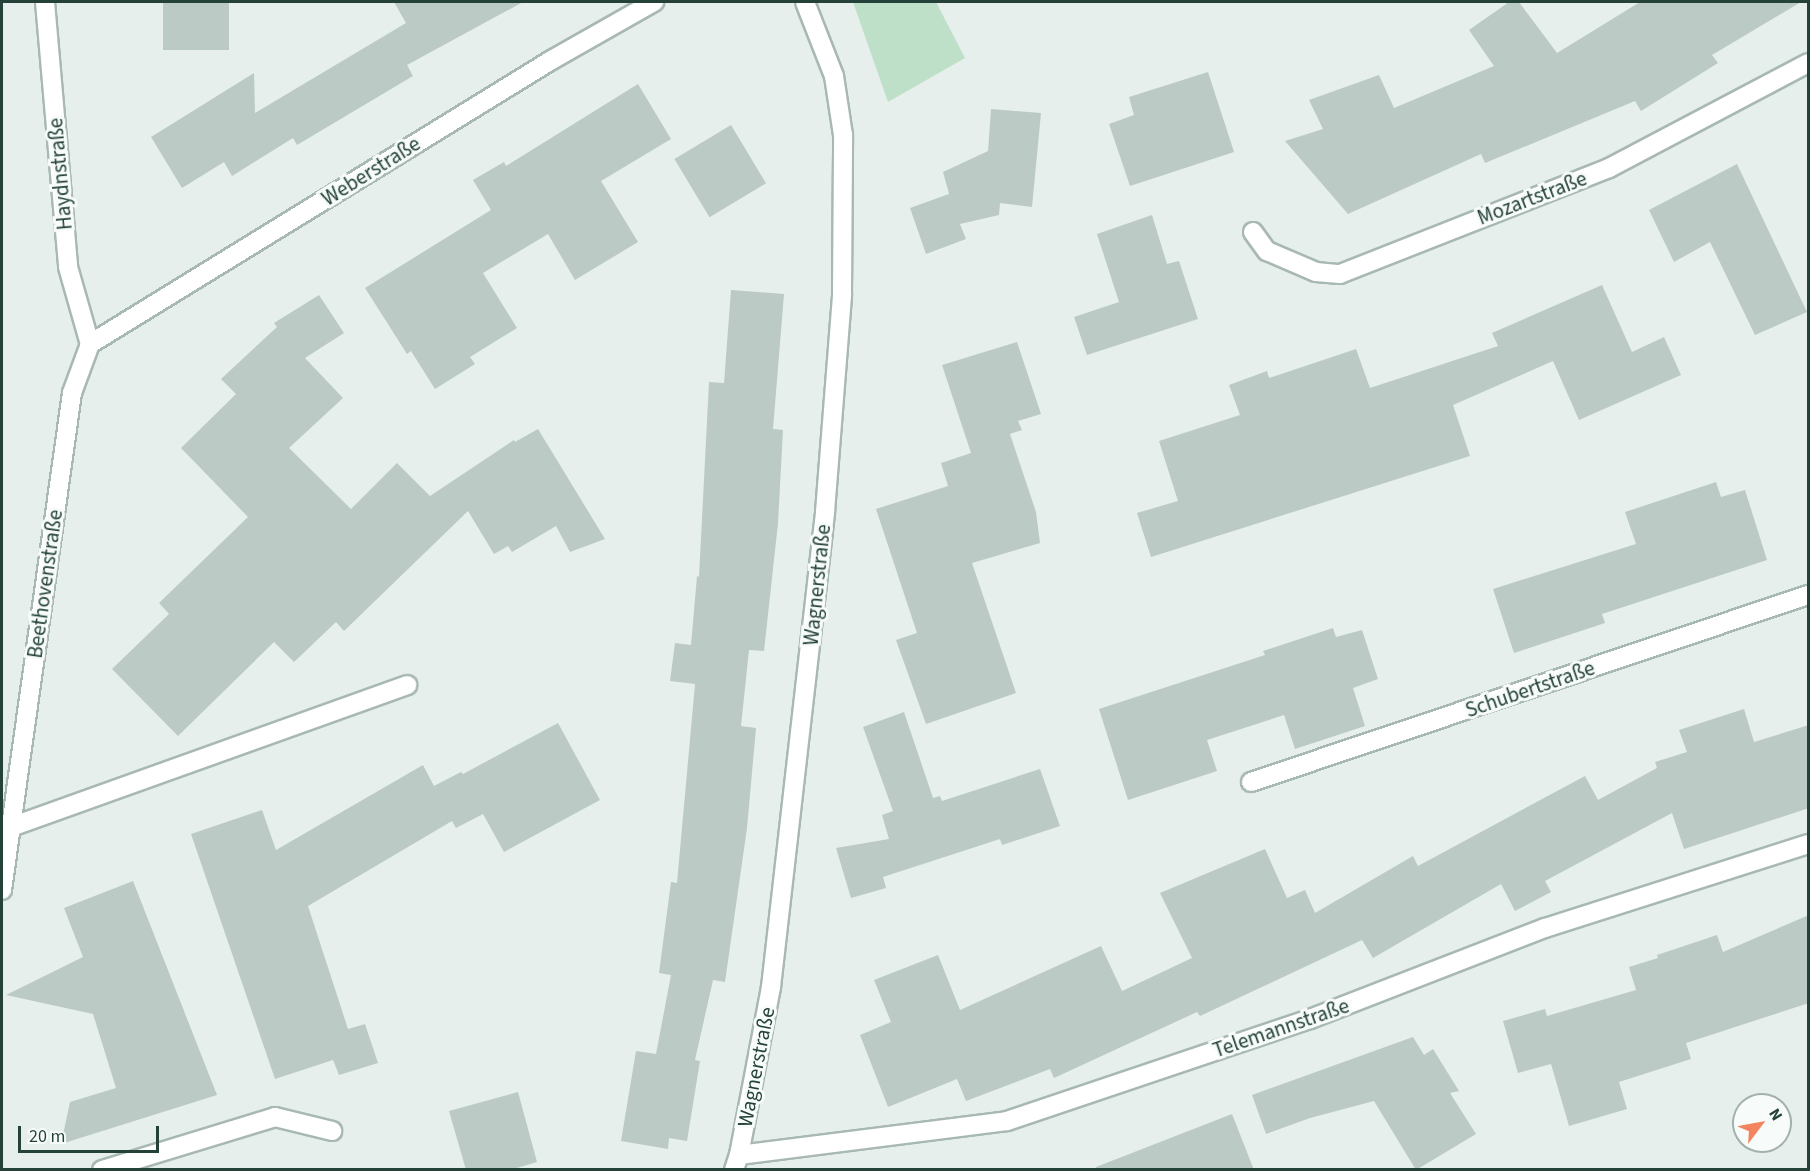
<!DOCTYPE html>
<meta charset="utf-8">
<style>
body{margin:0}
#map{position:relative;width:1810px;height:1171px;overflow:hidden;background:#e6efeb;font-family:"Source Sans 3",sans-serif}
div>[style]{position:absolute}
.green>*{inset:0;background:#bfe0c8}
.building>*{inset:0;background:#bbcac4;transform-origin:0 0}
.roads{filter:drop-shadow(2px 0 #a8b8b2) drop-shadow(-2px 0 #a8b8b2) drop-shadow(0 2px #a8b8b2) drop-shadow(0 -2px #a8b8b2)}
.minor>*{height:18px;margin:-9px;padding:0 9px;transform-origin:9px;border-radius:9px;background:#fff}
span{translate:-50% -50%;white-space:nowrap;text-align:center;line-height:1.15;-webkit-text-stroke:6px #f7fbf9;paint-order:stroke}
.street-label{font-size:21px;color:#24423a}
.frame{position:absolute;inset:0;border:3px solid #24423a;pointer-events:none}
.north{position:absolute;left:1732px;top:1093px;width:60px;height:60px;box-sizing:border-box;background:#f7fbf9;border:2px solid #a3b1ad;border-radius:50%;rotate:58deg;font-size:16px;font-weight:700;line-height:24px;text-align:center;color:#24423a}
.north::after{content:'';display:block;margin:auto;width:21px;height:27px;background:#f4845f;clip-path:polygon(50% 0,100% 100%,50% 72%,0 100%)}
.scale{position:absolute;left:18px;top:1126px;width:141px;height:27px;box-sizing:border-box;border:3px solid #24423a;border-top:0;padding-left:8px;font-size:18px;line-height:21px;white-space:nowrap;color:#24423a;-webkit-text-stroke:4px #f7fbf9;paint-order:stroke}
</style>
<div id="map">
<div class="green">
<div style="clip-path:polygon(853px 2px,936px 2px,965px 58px,888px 102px)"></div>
</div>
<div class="building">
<div style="left:163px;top:2px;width:66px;height:48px"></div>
<div style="clip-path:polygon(394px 2px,523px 2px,407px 65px,413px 76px,297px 145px,293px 138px,232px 176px,224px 162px,182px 188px,151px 137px,254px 73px,255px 113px,406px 23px)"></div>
<div style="clip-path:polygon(1509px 2px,1519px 2px,1557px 53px,1640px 2px,1801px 2px,1712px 55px,1718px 63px,1641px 111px,1635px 101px,1485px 163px,1481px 154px,1348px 214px,1285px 141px,1323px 129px,1309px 100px,1379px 75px,1394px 108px,1494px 66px,1469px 30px)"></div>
<div style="clip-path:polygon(1208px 72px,1234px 152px,1130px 186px,1109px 124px,1134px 115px,1129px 97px)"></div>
<div style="clip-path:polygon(638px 84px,671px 139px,601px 181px,638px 242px,575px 280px,548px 234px,483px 273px,517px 328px,470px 357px,475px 364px,435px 389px,411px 351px,407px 354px,365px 288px,491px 210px,473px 180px,504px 162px,506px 166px)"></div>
<div style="clip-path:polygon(991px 109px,1041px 113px,1032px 207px,1000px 203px,999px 215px,960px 224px,966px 239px,926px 254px,910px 208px,949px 194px,951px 201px,943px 172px,988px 151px)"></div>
<div style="left:731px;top:125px;width:68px;height:66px;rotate:59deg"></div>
<div style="clip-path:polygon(1737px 164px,1807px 312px,1755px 335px,1710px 242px,1674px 262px,1649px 210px)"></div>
<div style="clip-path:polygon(1152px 215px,1167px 264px,1179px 261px,1198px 319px,1087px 355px,1074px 317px,1119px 302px,1097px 234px)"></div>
<div style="clip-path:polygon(1602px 285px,1632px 352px,1664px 337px,1681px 375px,1579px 420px,1553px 361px,1453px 405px,1470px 456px,1151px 557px,1137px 513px,1178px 501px,1159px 441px,1240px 415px,1229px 385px,1267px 371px,1269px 378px,1356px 349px,1370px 388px,1498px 346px,1492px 333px)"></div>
<div style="clip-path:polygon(731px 290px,784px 294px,773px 429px,783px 430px,778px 523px,764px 651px,749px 650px,741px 726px,756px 728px,747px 828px,725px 982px,713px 980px,695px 1060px,700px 1061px,687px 1141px,669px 1138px,668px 1149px,621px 1141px,636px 1051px,656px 1054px,671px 975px,659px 973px,671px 882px,677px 883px,695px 684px,670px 681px,675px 643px,691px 645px,697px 576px,699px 577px,709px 382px,724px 383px)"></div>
<div style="clip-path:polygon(319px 295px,344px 333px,305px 358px,343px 398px,289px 448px,351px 509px,397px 463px,430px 496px,514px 440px,515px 442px,538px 429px,605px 539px,570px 552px,556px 526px,512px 552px,508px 546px,494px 554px,468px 511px,344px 631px,336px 622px,294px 662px,274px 642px,178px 736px,112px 669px,169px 614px,159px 603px,248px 517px,181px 448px,236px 394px,221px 379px,277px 327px,274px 323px)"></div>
<div style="clip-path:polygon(1017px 342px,1041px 414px,1018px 421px,1022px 430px,1010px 434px,1036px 512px,1040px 543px,972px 563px,1016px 693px,926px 724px,896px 640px,917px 633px,876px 509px,948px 486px,941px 463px,971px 453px,942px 365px)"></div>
<div style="clip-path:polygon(1716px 482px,1721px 497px,1745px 490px,1767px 560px,1602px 614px,1605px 623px,1514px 653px,1493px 589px,1636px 544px,1625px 512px)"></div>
<div style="clip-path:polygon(1333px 628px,1336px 637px,1362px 630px,1378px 679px,1353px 688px,1365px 726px,1295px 749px,1284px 715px,1207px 740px,1217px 771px,1128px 800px,1099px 709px,1265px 655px,1263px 651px)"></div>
<div style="clip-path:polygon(1744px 709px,1754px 742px,1809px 725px,1809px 808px,1684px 849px,1672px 813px,1545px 881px,1551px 892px,1515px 911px,1501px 884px,1373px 958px,1362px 940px,1200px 1016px,1197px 1012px,1054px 1078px,1050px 1069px,966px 1101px,957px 1079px,888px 1107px,860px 1035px,891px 1022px,874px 980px,938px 955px,960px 1010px,1101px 946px,1122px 991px,1192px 958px,1160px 893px,1265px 849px,1287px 898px,1305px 890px,1315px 913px,1413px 856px,1418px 866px,1585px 776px,1598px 800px,1657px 768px,1655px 762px,1687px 752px,1679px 730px)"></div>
<div style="clip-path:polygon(904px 712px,933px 798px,940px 796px,942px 801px,1040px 769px,1060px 826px,1002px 845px,1000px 839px,883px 877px,886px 888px,851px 898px,836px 848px,889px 839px,882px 815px,893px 811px,863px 727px)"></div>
<div style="clip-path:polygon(558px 723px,600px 800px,504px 852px,483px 814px,456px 828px,452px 821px,308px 906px,348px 1029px,365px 1024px,378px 1063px,339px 1075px,333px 1060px,275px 1079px,191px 834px,262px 810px,276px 850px,423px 765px,434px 786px,461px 772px,463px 774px)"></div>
<div style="clip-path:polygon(133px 881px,217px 1095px,61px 1144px,70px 1102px,116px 1088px,93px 1014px,6px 995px,83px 957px,64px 908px)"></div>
<div style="clip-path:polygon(1809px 915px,1809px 1003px,1686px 1043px,1691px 1059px,1619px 1082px,1627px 1109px,1569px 1126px,1551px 1064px,1518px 1073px,1503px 1021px,1545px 1009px,1547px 1016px,1636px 990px,1629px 967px,1658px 958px,1657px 955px,1717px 935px,1723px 952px)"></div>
<div style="clip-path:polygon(1413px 1037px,1424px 1055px,1433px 1049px,1459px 1091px,1450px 1093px,1476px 1134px,1416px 1170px,1374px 1101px,1310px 1118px,1266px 1134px,1252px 1095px)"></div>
<div style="clip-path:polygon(518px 1092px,537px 1162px,510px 1170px,466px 1170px,449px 1111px)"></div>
<div style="clip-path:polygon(1232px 1114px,1254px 1170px,1097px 1170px,1096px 1167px)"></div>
</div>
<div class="roads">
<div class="minor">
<div style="left:45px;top:2px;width:266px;rotate:85deg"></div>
<div style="left:68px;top:267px;width:80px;rotate:74.1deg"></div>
<div style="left:1253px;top:232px;width:24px;rotate:54deg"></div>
<div style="left:1267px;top:251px;width:53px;rotate:23.2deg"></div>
<div style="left:1316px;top:272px;width:24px;rotate:5deg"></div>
<div style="left:1340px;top:274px;width:289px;rotate:-21.5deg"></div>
<div style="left:1609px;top:168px;width:225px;rotate:-27.8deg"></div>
<div style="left:90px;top:344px;width:540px;rotate:-31.6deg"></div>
<div style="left:550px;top:61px;width:120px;rotate:-29.6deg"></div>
<div style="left:1251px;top:782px;width:588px;rotate:-18.56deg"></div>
<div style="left:11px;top:827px;width:421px;rotate:-19.7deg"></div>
<div style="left:2px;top:890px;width:502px;rotate:-81.98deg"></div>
<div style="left:72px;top:393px;width:52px;rotate:-69.8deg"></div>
<div style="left:739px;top:1155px;width:270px;rotate:-7.2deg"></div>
<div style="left:1007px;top:1121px;width:320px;rotate:-18.6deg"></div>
<div style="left:1310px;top:1019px;width:252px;rotate:-21.2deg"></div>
<div style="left:1545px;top:928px;width:276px;rotate:-17.7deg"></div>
<div style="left:102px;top:1170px;width:181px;rotate:-17deg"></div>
<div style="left:275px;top:1117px;width:59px;rotate:13.8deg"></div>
<div style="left:734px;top:1170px;width:16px;rotate:-72deg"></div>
<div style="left:739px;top:1155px;width:171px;rotate:-79.2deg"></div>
<div style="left:771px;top:987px;width:478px;rotate:-83.5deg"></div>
<div style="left:825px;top:512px;width:219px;rotate:-85.5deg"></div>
<div style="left:842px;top:294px;width:159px;rotate:-89.6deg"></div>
<div style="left:843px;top:135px;width:60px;rotate:-98.7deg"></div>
<div style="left:834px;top:76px;width:79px;rotate:-111.4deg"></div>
</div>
</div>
<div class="street-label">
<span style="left:371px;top:171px;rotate:-32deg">Weberstraße</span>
<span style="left:60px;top:174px;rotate:-95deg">Haydnstraße</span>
<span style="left:1532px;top:198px;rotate:-21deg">Mozartstraße</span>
<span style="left:45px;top:584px;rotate:-82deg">Beethovenstraße</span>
<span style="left:817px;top:585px;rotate:-84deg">Wagnerstraße</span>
<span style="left:1530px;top:689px;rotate:-19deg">Schubertstraße</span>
<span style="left:1281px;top:1028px;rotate:-19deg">Telemannstraße</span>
<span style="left:756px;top:1067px;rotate:-79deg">Wagnerstraße</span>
</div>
<div class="frame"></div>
<div class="north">N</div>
<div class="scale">20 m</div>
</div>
